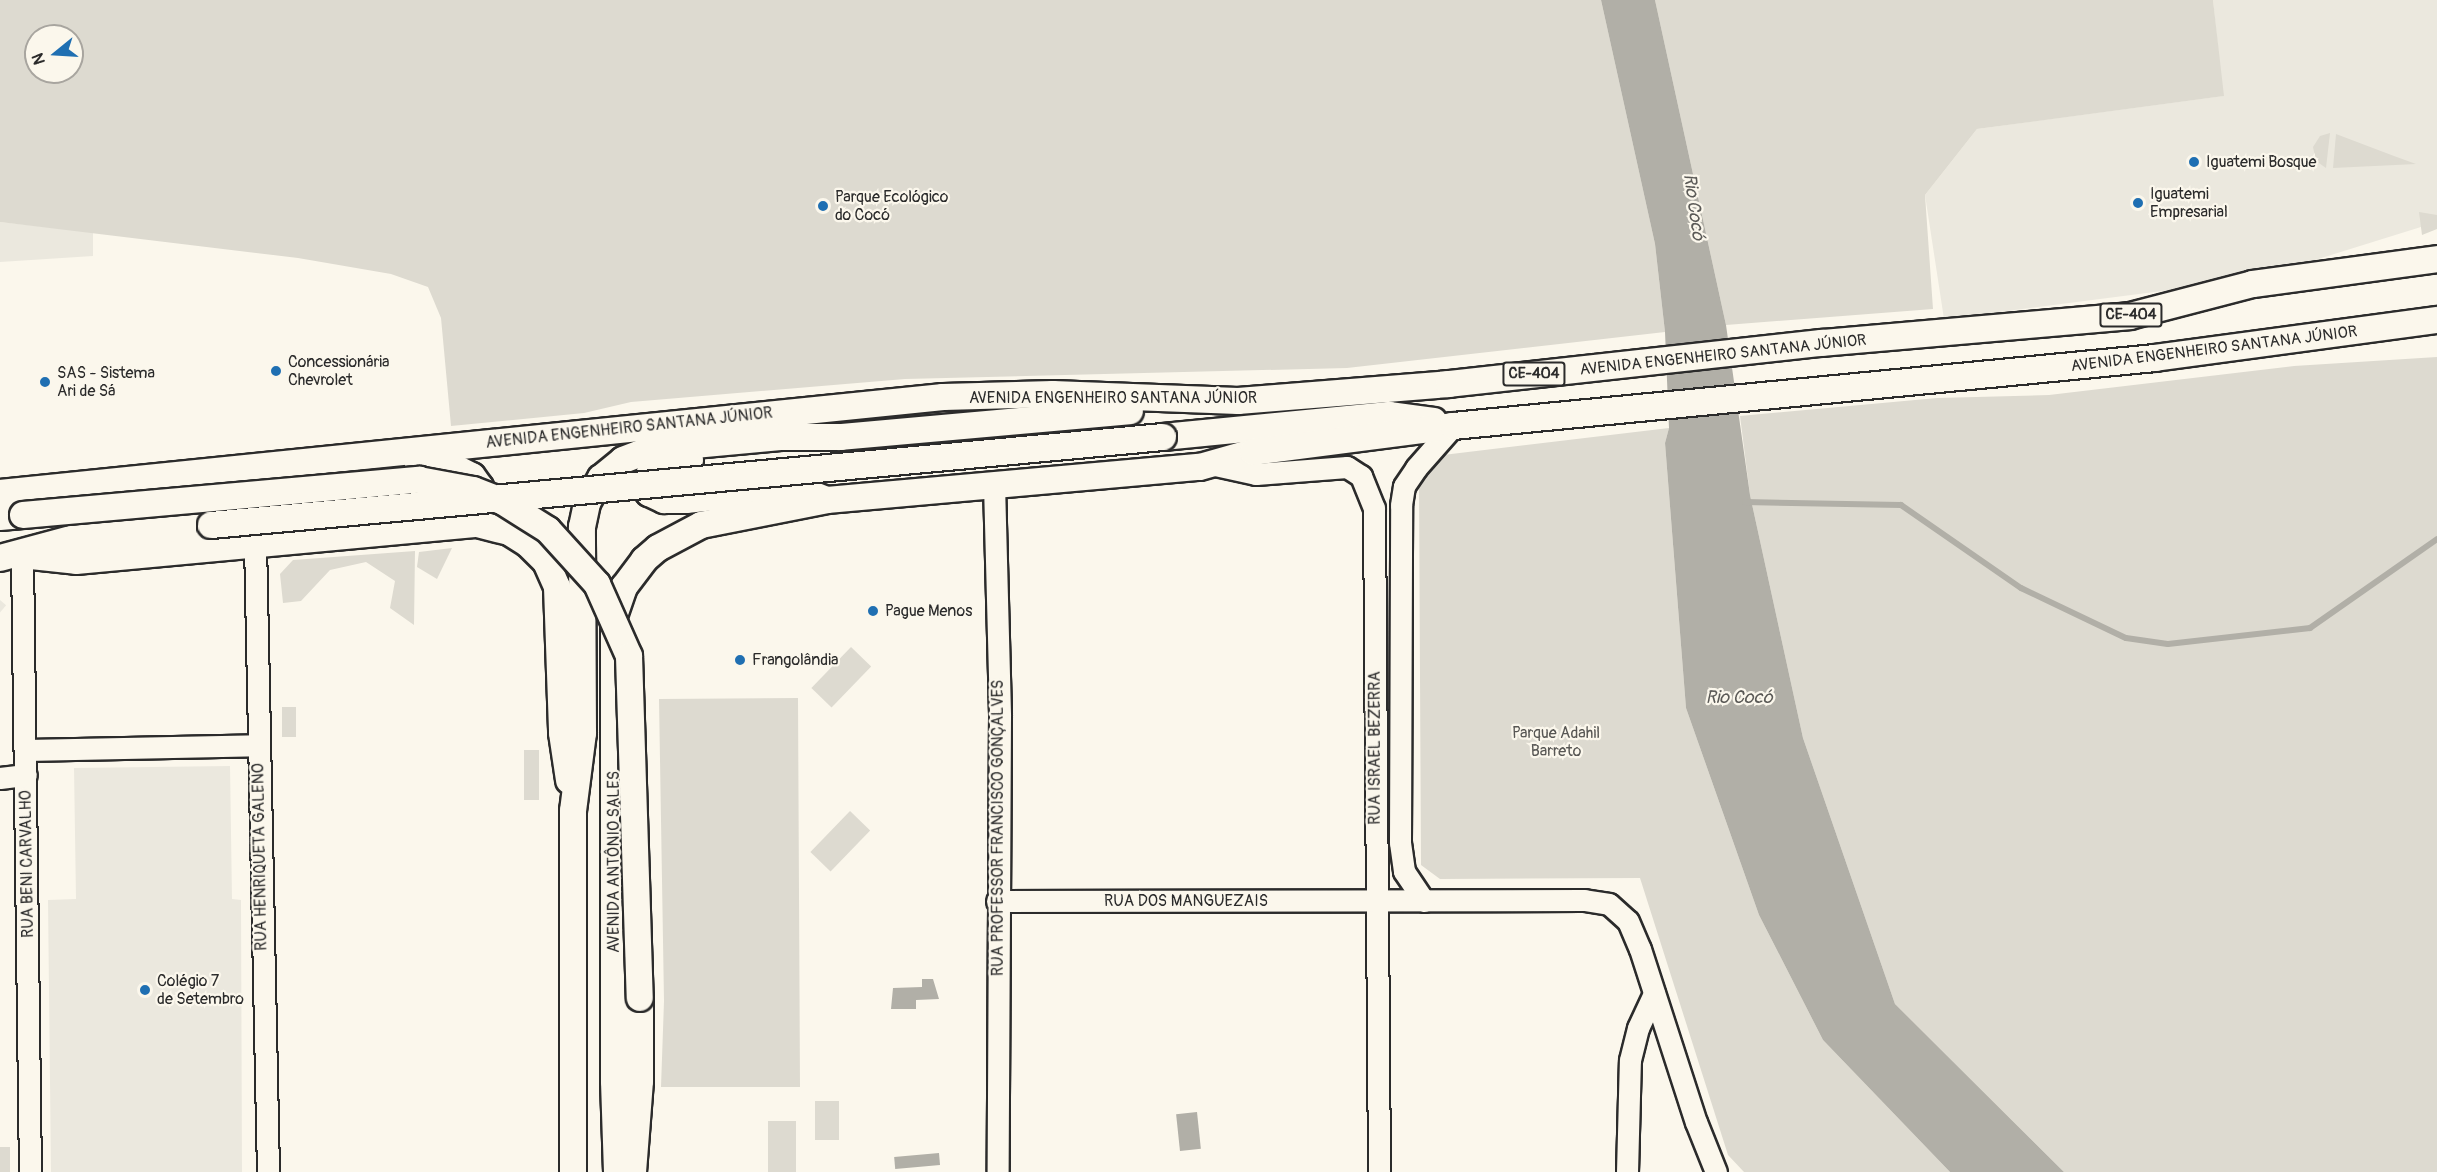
<!DOCTYPE html>
<meta charset="utf-8">
<style>
body{margin:0}
#map{position:relative;width:2437px;height:1172px;overflow:hidden;background:#fbf7ec;font-family:Pangolin,sans-serif}
div>[style]{position:absolute}
.built>*{inset:0;background:#ebe8de;transform-origin:0 0}
.green>*{inset:0;background:#dddad0;transform-origin:0 0}
.water>*{inset:0;background:#b1afa7;transform-origin:0 0}
.stream>*{height:6px;margin:-3px;padding:0 3px;transform-origin:3px;border-radius:3px;background:#b1afa7}
.roads{filter:drop-shadow(2px 0 #2b2b2b) drop-shadow(-2px 0 #2b2b2b) drop-shadow(0 2px #2b2b2b) drop-shadow(0 -2px #2b2b2b)}
.minor>*{height:21px;margin:-10.5px;padding:0 10.5px;transform-origin:10.5px;border-radius:10.5px;background:#fbf7ec}
.major>*{height:26px;margin:-13px;padding:0 13px;transform-origin:13px;border-radius:13px;background:#fbf7ec}
.bridges{filter:drop-shadow(2px 0 #2b2b2b) drop-shadow(-2px 0 #2b2b2b) drop-shadow(0 2px #2b2b2b) drop-shadow(0 -2px #2b2b2b)}
.major-bridge>*{height:26px;margin:-13px;padding:0 13px;transform-origin:13px;border-radius:13px;background:#fbf7ec}
.dots>*{width:16px;height:16px;translate:-50% -50%;box-sizing:border-box;border:3px solid #fbf7ec;border-radius:50%}
span{translate:-50% -50%;white-space:nowrap;text-align:center;line-height:1.15;-webkit-text-stroke:4.5px #fbf7ec;paint-order:stroke}
.shield-label span{padding:2px 4px;background:#fbf7ec;border:2px solid;border-radius:4px;-webkit-text-stroke-width:0}
.shield-label{font-size:15px;color:#2b2b2b;font-weight:700}
.poi-label{font-size:16px;color:#2b2b2b}
.left{translate:0 -50%;text-align:left}
.street-label{font-size:16px;color:#2b2b2b}
.park-label{font-size:16px;color:#585754}
.water-label{font-size:18px;color:#5a5956;font-style:italic}
.north{position:absolute;left:24px;top:24px;width:60px;height:60px;box-sizing:border-box;background:#fbf7ec;border:2px solid #a8a59f;border-radius:50%;rotate:252deg;font-size:16px;font-weight:700;line-height:24px;text-align:center;color:#2b2b2b}
.north::after{content:'';display:block;margin:auto;width:21px;height:27px;background:#1f6fb2;clip-path:polygon(50% 0,100% 100%,50% 72%,0 100%)}
</style>
<div id="map">
<div class="built">
<div style="clip-path:polygon(2213px 0,2437px 0,2437px 222px,2315px 260px,2255px 268px,2170px 290px,1944px 319px,1925px 195px,1977px 129px,2223px 96px)"></div>
<div style="clip-path:polygon(0 222px,93px 232px,93px 256px,0 262px)"></div>
<div style="left:0;top:600px;width:8px;height:154px;rotate:40deg"></div>
<div style="clip-path:polygon(230px 766px,232px 899px,241px 900px,242px 1172px,51px 1172px,48px 900px,76px 899px,74px 768px)"></div>
</div>
<div class="green">
<div style="clip-path:polygon(evenodd,0 0,1601px 0,1655px 244px,1665px 332px,1347px 368px,905px 379px,631px 402px,584px 413px,451px 426px,441px 318px,428px 287px,391px 274px,298px 258px,0 222px,0 0,36px 36px,72px 36px,72px 72px,36px 72px,36px 36px)"></div>
<div style="clip-path:polygon(1655px 0,2213px 0,2224px 96px,1977px 129px,1925px 195px,1933px 309px,1726px 325px)"></div>
<div style="clip-path:polygon(2330px 133px,2326px 168px,2316px 161px,2313px 147px,2320px 136px)"></div>
<div style="clip-path:polygon(2336px 134px,2394px 156px,2416px 164px,2333px 168px)"></div>
<div style="clip-path:polygon(2419px 212px,2437px 215px,2437px 229px,2422px 235px)"></div>
<div style="clip-path:polygon(2437px 357px,2437px 1172px,2064px 1172px,1895px 1004px,1803px 738px,1750px 495px,1740px 416px,1937px 398px,2049px 395px,2294px 366px)"></div>
<div style="clip-path:polygon(1669px 428px,1665px 443px,1686px 708px,1759px 915px,1823px 1040px,1950px 1172px,1744px 1172px,1728px 1155px,1640px 878px,1440px 879px,1421px 865px,1419px 487px,1443px 455px)"></div>
<div style="clip-path:polygon(452px 548px,437px 579px,417px 567px,419px 552px)"></div>
<div style="clip-path:polygon(415px 551px,414px 625px,390px 608px,395px 581px,366px 562px,330px 570px,301px 601px,283px 603px,280px 574px,293px 560px)"></div>
<div style="left:851px;top:647px;width:28px;height:57px;rotate:44deg"></div>
<div style="clip-path:polygon(798px 698px,800px 1087px,661px 1087px,664px 1001px,659px 699px)"></div>
<div style="left:282px;top:707px;width:14px;height:30px"></div>
<div style="left:524px;top:750px;width:15px;height:50px"></div>
<div style="left:850px;top:811px;width:28px;height:57px;rotate:44deg"></div>
<div style="left:815px;top:1101px;width:24px;height:39px"></div>
<div style="left:768px;top:1121px;width:28px;height:51px"></div>
<div style="left:0;top:1147px;width:10px;height:25px"></div>
</div>
<div class="water">
<div style="clip-path:polygon(1601px 0,1655px 0,1726px 325px,1750px 495px,1803px 738px,1895px 1004px,2064px 1172px,1950px 1172px,1823px 1040px,1759px 915px,1686px 708px,1665px 443px,1669px 428px,1665px 332px,1655px 244px)"></div>
<div style="clip-path:polygon(922px 979px,933px 979px,939px 999px,916px 1000px,916px 1009px,891px 1009px,893px 988px,922px 987px)"></div>
<div style="left:1197px;top:1112px;width:37px;height:21px;rotate:84deg"></div>
<div style="left:939px;top:1153px;width:12px;height:45px;rotate:85deg"></div>
</div>
<div class="stream">
<div style="left:1745px;top:502px;width:156px;rotate:1.1deg"></div>
<div style="left:1901px;top:505px;width:146px;rotate:34.7deg"></div>
<div style="left:2021px;top:588px;width:116px;rotate:25.5deg"></div>
<div style="left:2126px;top:638px;width:42px;rotate:8.1deg"></div>
<div style="left:2168px;top:644px;width:143px;rotate:-6.4deg"></div>
<div style="left:2310px;top:628px;width:155px;rotate:-35deg"></div>
</div>
<div class="roads">
<div class="minor">
<div style="left:1215px;top:465px;width:42px;rotate:12.4deg"></div>
<div style="left:1256px;top:474px;width:91px;rotate:-4.4deg"></div>
<div style="left:1347px;top:467px;width:17px;rotate:33deg"></div>
<div style="left:1361px;top:476px;width:35px;rotate:68deg"></div>
<div style="left:1374px;top:508px;width:664px;rotate:89.57deg"></div>
<div style="left:994px;top:484px;width:232px;rotate:88.5deg"></div>
<div style="left:1000px;top:716px;width:456px;rotate:90.3deg"></div>
<div style="left:255px;top:542px;width:630px;rotate:88.82deg"></div>
<div style="left:22px;top:555px;width:617px;rotate:89.26deg"></div>
<div style="left:26px;top:750px;width:232px;rotate:-1.2deg"></div>
<div style="left:0;top:778px;width:26px;rotate:-7deg"></div>
<div style="left:997px;top:901px;width:587px;rotate:-0.1deg"></div>
<div style="left:1584px;top:900px;width:25px;rotate:9deg"></div>
<div style="left:1609px;top:904px;width:25px;rotate:42deg"></div>
<div style="left:1628px;top:921px;width:30px;rotate:67deg"></div>
<div style="left:1640px;top:949px;width:182px;rotate:72.1deg"></div>
<div style="left:1696px;top:1122px;width:54px;rotate:68.2deg"></div>
<div style="left:1424px;top:901px;width:36px;rotate:-124deg"></div>
<div style="left:1404px;top:871px;width:29px;rotate:-98deg"></div>
<div style="left:1400px;top:842px;width:337px;rotate:-89.8deg"></div>
<div style="left:1401px;top:505px;width:19px;rotate:-81deg"></div>
<div style="left:1404px;top:486px;width:22px;rotate:-56deg"></div>
<div style="left:1416px;top:468px;width:56px;rotate:-48.6deg"></div>
<div style="left:1627px;top:1172px;width:112px;rotate:-88.5deg"></div>
<div style="left:1630px;top:1060px;width:33px;rotate:-76deg"></div>
<div style="left:1638px;top:1028px;width:38px;rotate:-65deg"></div>
</div>
<div class="major">
<div style="left:1163px;top:437px;width:227px;rotate:-5.6deg"></div>
<div style="left:1389px;top:415px;width:45px;rotate:7.6deg"></div>
<div style="left:417px;top:460px;width:29px;rotate:6deg"></div>
<div style="left:446px;top:463px;width:29px;rotate:27deg"></div>
<div style="left:472px;top:476px;width:14px;rotate:54deg"></div>
<div style="left:480px;top:487px;width:20px;rotate:90deg"></div>
<div style="left:690px;top:460px;width:40px;rotate:165.6deg"></div>
<div style="left:651px;top:470px;width:18px;rotate:112deg"></div>
<div style="left:644px;top:487px;width:8px;rotate:50deg"></div>
<div style="left:649px;top:493px;width:17px;rotate:25deg"></div>
<div style="left:664px;top:500px;width:22px"></div>
<div style="left:686px;top:500px;width:112px;rotate:-6.2deg"></div>
<div style="left:797px;top:488px;width:32px;rotate:22deg"></div>
<div style="left:0;top:493px;width:948px;rotate:-5.81deg"></div>
<div style="left:943px;top:397px;width:110px;rotate:-1.6deg"></div>
<div style="left:1053px;top:394px;width:185px;rotate:2.2deg"></div>
<div style="left:1238px;top:401px;width:212px;rotate:-4.6deg"></div>
<div style="left:1449px;top:384px;width:375px;rotate:-6.3deg"></div>
<div style="left:1822px;top:343px;width:309px;rotate:-5deg"></div>
<div style="left:2130px;top:316px;width:127px;rotate:-14.6deg"></div>
<div style="left:2253px;top:284px;width:186px;rotate:-7.7deg"></div>
<div style="left:0;top:517px;width:23px;rotate:-5deg"></div>
<div style="left:22px;top:555px;width:54px;rotate:6.3deg"></div>
<div style="left:76px;top:561px;width:403px;rotate:-5.3deg"></div>
<div style="left:477px;top:524px;width:33px;rotate:14deg"></div>
<div style="left:509px;top:532px;width:22px;rotate:32deg"></div>
<div style="left:528px;top:544px;width:25px;rotate:45deg"></div>
<div style="left:546px;top:562px;width:27px;rotate:66deg"></div>
<div style="left:557px;top:587px;width:146px;rotate:88deg"></div>
<div style="left:562px;top:733px;width:48px;rotate:81.5deg"></div>
<div style="left:0;top:558px;width:77px;rotate:-15.1deg"></div>
<div style="left:74px;top:538px;width:138px;rotate:-5.4deg"></div>
<div style="left:573px;top:1172px;width:361px;rotate:-90deg"></div>
<div style="left:573px;top:811px;width:79px;rotate:-82.7deg"></div>
<div style="left:583px;top:733px;width:206px;rotate:-90.3deg"></div>
<div style="left:582px;top:527px;width:25px;rotate:-78deg"></div>
<div style="left:587px;top:503px;width:29px;rotate:-61deg"></div>
<div style="left:601px;top:478px;width:28px;rotate:-39deg"></div>
<div style="left:623px;top:460px;width:30px;rotate:-21deg"></div>
<div style="left:651px;top:449px;width:130px;rotate:-5.3deg"></div>
<div style="left:780px;top:437px;width:61px"></div>
<div style="left:841px;top:437px;width:290px;rotate:-5.1deg"></div>
<div style="left:617px;top:1172px;width:91px;rotate:-91.9deg"></div>
<div style="left:614px;top:1081px;width:465px;rotate:-90deg"></div>
<div style="left:614px;top:616px;width:31px;rotate:-71deg"></div>
<div style="left:624px;top:587px;width:34px;rotate:-53deg"></div>
<div style="left:644px;top:560px;width:18px;rotate:-41deg"></div>
<div style="left:658px;top:548px;width:49px;rotate:-28.1deg"></div>
<div style="left:701px;top:525px;width:128px;rotate:-11.2deg"></div>
<div style="left:827px;top:500px;width:374px;rotate:-5.1deg"></div>
<div style="left:1200px;top:467px;width:55px;rotate:-15.8deg"></div>
<div style="left:1253px;top:452px;width:202px;rotate:-7.4deg"></div>
<div style="left:1453px;top:426px;width:705px;rotate:-5.53deg"></div>
<div style="left:2155px;top:358px;width:285px;rotate:-7.7deg"></div>
<div style="left:633px;top:1172px;width:91px;rotate:-85.6deg"></div>
<div style="left:640px;top:1081px;width:83px;rotate:-90deg"></div>
</div>
</div>
<div class="bridges">
<div class="major-bridge">
<div style="left:23px;top:515px;width:398px;rotate:-5.1deg"></div>
<div style="left:419px;top:480px;width:55px;rotate:10.5deg"></div>
<div style="left:473px;top:490px;width:31px;rotate:21deg"></div>
<div style="left:502px;top:501px;width:54px;rotate:32.2deg"></div>
<div style="left:548px;top:530px;width:73px;rotate:47.8deg"></div>
<div style="left:597px;top:584px;width:79px;rotate:66deg"></div>
<div style="left:629px;top:656px;width:342px;rotate:88.2deg"></div>
<div style="left:211px;top:525px;width:956px;rotate:-5.28deg"></div>
</div>
</div>
<div class="dots">
<div style="left:2194px;top:162px;background:#1f6fb2"></div>
<div style="left:2138px;top:203px;background:#1f6fb2"></div>
<div style="left:823px;top:206px;background:#1f6fb2"></div>
<div style="left:276px;top:371px;background:#1f6fb2"></div>
<div style="left:45px;top:382px;background:#1f6fb2"></div>
<div style="left:873px;top:611px;background:#1f6fb2"></div>
<div style="left:740px;top:660px;background:#1f6fb2"></div>
<div style="left:145px;top:990px;background:#1f6fb2"></div>
</div>
<div class="shield-label">
<span style="left:2131px;top:315px">CE-404</span>
<span style="left:1534px;top:374px">CE-404</span>
</div>
<div class="poi-label">
<span class="left" style="left:2206px;top:162px">Iguatemi Bosque</span>
<span class="left" style="left:2150px;top:203px">Iguatemi<br>Empresarial</span>
<span class="left" style="left:835px;top:206px">Parque Ecológico<br>do Cocó</span>
<span class="left" style="left:288px;top:371px">Concessionária<br>Chevrolet</span>
<span class="left" style="left:57px;top:382px">SAS - Sistema<br>Ari de Sá</span>
<span class="left" style="left:885px;top:611px">Pague Menos</span>
<span class="left" style="left:752px;top:660px">Frangolândia</span>
<span class="left" style="left:157px;top:990px">Colégio 7<br>de Setembro</span>
</div>
<div class="street-label">
<span style="left:2214px;top:349px;rotate:-7deg">AVENIDA ENGENHEIRO SANTANA JÚNIOR</span>
<span style="left:1723px;top:355px;rotate:-6deg">AVENIDA ENGENHEIRO SANTANA JÚNIOR</span>
<span style="left:1113px;top:398px">AVENIDA ENGENHEIRO SANTANA JÚNIOR</span>
<span style="left:629px;top:428px;rotate:-6deg">AVENIDA ENGENHEIRO SANTANA JÚNIOR</span>
<span style="left:1375px;top:748px;rotate:-90deg">RUA ISRAEL BEZERRA</span>
<span style="left:998px;top:828px;rotate:-90deg">RUA PROFESSOR FRANCISCO GONÇALVES</span>
<span style="left:260px;top:857px;rotate:-91deg">RUA HENRIQUETA GALENO</span>
<span style="left:614px;top:862px;rotate:-90deg">AVENIDA ANTÔNIO SALES</span>
<span style="left:27px;top:864px;rotate:-91deg">RUA BENI CARVALHO</span>
<span style="left:1186px;top:901px">RUA DOS MANGUEZAIS</span>
</div>
<div class="park-label">
<span style="left:1556px;top:742px">Parque Adahil<br>Barreto</span>
</div>
<div class="water-label">
<span style="left:1693px;top:207px;rotate:82deg">Rio Cocó</span>
<span style="left:1739px;top:698px">Rio Cocó</span>
</div>
<div class="north">N</div>
</div>
